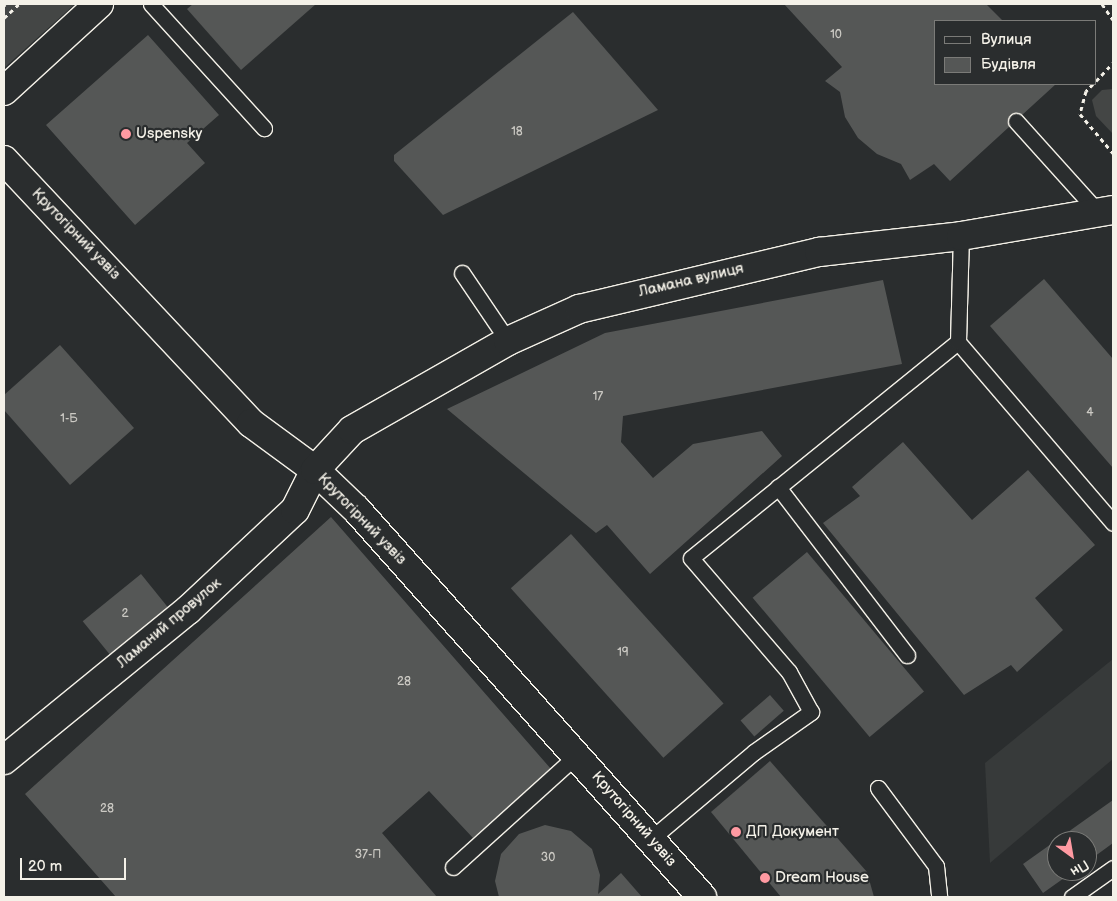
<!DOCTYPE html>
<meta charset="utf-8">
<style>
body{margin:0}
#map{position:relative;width:1117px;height:901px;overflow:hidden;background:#2a2d2e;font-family:"Balsamiq Sans",sans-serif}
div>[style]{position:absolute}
.built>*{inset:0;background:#373a3a}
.green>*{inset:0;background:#444645}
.building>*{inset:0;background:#555756;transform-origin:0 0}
.path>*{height:3px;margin-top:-1.5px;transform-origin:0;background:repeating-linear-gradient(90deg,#f4f1e8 0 4px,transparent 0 8px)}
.roads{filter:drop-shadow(1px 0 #f4f1e8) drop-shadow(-1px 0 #f4f1e8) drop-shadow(0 1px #f4f1e8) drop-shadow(0 -1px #f4f1e8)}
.service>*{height:15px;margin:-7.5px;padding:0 7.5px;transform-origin:7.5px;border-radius:7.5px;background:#2a2d2e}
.minor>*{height:28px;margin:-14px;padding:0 14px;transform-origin:14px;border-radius:14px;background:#2a2d2e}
.dots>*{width:14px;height:14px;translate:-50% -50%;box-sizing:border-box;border:2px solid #2a2d2e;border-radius:50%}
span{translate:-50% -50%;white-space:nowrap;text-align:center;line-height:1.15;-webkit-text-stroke:4.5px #2a2d2e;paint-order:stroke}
.number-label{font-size:12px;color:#cccac4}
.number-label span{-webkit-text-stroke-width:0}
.poi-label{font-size:15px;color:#f4f1e8}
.left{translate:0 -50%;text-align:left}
.street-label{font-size:15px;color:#f4f1e8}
.frame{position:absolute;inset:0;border:5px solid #f4f1e8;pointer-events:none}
.legend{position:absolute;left:934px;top:20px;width:162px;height:65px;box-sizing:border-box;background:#2a2d2e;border:1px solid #7b7b78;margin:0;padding:6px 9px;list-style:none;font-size:15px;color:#f4f1e8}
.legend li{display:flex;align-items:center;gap:10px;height:25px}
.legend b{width:25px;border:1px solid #7b7b78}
.north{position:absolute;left:1047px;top:831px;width:50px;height:50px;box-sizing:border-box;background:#2a2d2e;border:1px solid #7b7b78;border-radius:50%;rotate:148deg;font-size:14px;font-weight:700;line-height:20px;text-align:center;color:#f4f1e8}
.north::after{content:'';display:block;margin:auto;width:18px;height:22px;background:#ff9aa2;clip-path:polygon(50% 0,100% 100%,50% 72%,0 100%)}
.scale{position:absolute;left:20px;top:858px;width:106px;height:22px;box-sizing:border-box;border:2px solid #f4f1e8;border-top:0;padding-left:6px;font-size:15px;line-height:18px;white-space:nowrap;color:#f4f1e8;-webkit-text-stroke:4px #2a2d2e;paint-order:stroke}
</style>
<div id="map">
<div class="built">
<div style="clip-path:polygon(1113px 659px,1113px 759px,990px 863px,985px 763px)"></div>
</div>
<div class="green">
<div style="clip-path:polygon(4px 4px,75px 4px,4px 68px)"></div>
<div style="clip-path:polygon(1113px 89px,1113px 134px,1096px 116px,1092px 100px,1102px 90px)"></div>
</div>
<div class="building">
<div style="clip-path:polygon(193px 4px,316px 4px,241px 70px,187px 9px)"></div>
<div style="clip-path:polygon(784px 4px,986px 4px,1003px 21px,936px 21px,936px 84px,1056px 84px,950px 181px,934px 164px,910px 180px,901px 164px,877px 154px,858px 138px,845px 117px,840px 92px,825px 81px,842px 67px)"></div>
<div style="clip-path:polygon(573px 12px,658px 110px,443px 215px,394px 161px,394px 155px)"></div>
<div style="clip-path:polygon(148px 35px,219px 115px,187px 143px,205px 163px,135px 225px,46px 125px)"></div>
<div style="clip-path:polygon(1044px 279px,1113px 359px,1113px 468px,990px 326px)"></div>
<div style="clip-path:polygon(883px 280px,902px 364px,623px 416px,621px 442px,653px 478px,693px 444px,762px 431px,782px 456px,650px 574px,607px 525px,596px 533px,447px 409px,605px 333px)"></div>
<div style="clip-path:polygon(60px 345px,134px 428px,70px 485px,4px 410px,4px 395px)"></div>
<div style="clip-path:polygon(903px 442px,972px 520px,1028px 470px,1095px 545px,1035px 598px,1063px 630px,1017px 672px,1011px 665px,964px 695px,823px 523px,860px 496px,852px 487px)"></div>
<div style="clip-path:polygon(331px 517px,551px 769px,473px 838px,429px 791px,382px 833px,437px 897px,116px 897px,25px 794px)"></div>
<div style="left:571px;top:534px;width:228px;height:81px;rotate:48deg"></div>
<div style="left:807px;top:552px;width:182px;height:71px;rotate:50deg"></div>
<div style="left:141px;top:574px;width:43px;height:75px;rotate:51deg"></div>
<div style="left:770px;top:695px;width:21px;height:39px;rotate:49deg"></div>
<div style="clip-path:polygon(770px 761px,867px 872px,874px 897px,781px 897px,711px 812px)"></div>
<div style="clip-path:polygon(1113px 800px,1113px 843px,1087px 862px,1087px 841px,1057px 841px,1057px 871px,1074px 871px,1043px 893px,1023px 864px)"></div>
<div style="clip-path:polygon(545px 825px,571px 831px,592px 849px,600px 875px,598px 894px,621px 873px,642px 897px,499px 897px,495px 881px,501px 854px,519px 834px)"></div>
</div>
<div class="path">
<div style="left:1102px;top:4px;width:19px;rotate:55deg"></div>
<div style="left:4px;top:6px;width:2px;rotate:-63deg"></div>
<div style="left:4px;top:18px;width:21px;rotate:-43deg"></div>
<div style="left:1096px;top:81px;width:25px;rotate:-47deg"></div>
<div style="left:1093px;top:84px;width:10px;rotate:135deg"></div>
<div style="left:1086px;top:91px;width:24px;rotate:105deg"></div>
<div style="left:1080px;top:114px;width:51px;rotate:49.8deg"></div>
</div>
<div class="roads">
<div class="service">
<div style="left:151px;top:4px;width:168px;rotate:47.7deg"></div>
<div style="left:1016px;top:121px;width:121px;rotate:48deg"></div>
<div style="left:462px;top:273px;width:82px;rotate:55.9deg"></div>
<div style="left:958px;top:342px;width:238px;rotate:49.4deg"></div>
<div style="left:778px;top:487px;width:212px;rotate:52.5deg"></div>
<div style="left:878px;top:788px;width:97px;rotate:53.4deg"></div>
<div style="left:936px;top:866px;width:31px;rotate:84deg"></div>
<div style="left:652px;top:838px;width:133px;rotate:-40.1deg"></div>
<div style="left:754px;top:752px;width:70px;rotate:-35.1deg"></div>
<div style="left:811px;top:712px;width:46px;rotate:-118.8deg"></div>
<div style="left:789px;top:672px;width:150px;rotate:-130.7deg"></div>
<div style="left:691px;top:558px;width:343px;rotate:-39deg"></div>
<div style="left:958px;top:342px;width:106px;rotate:-88.4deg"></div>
<div style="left:453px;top:867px;width:167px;rotate:-42.1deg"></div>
<div style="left:1072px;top:897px;width:50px;rotate:-35.3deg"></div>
</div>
<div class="minor">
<div style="left:4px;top:91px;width:129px;rotate:-42.5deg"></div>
<div style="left:4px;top:160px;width:361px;rotate:46.8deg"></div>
<div style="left:251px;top:423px;width:79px;rotate:36.3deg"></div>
<div style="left:315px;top:470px;width:57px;rotate:43.6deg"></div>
<div style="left:356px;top:509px;width:520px;rotate:48.27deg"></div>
<div style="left:4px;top:760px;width:237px;rotate:-39.2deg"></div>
<div style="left:188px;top:610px;width:146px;rotate:-43.1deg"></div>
<div style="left:295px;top:510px;width:45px;rotate:-63.4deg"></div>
<div style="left:315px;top:470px;width:54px;rotate:-47.2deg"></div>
<div style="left:352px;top:430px;width:180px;rotate:-29.7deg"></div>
<div style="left:508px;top:341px;width:78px;rotate:-24.3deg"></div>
<div style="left:579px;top:309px;width:247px;rotate:-13.4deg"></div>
<div style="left:819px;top:252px;width:143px;rotate:-6.4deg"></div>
<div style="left:961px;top:236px;width:154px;rotate:-9.7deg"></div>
</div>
</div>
<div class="dots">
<div style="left:126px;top:134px;background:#ff9aa2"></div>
<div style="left:736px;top:832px;background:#ff9aa2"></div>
<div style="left:765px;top:878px;background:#ff9aa2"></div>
</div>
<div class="number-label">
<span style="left:836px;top:35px">10</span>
<span style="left:517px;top:132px">18</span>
<span style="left:598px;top:397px">17</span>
<span style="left:1090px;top:413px">4</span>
<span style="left:69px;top:419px">1-Б</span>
<span style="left:125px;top:614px">2</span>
<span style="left:623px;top:653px">19</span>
<span style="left:404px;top:682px">28</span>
<span style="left:107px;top:809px">28</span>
<span style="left:368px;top:855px">37-П</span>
<span style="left:548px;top:858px">30</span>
</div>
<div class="poi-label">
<span class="left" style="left:136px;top:134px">Uspensky</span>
<span class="left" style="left:746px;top:832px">ДП Документ</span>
<span class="left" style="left:775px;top:878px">Dream House</span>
</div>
<div class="street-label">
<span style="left:76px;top:234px;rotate:46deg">Крутогірний узвіз</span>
<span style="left:691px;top:280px;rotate:-13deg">Ламана вулиця</span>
<span style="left:362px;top:519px;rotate:46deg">Крутогірний узвіз</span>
<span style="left:169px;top:623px;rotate:-40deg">Ламаний провулок</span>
<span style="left:634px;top:819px;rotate:49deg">Крутогірний узвіз</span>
</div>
<div class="frame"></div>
<ul class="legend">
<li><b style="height:6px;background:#2a2d2e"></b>Вулиця</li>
<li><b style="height:14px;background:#555756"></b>Будівля</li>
</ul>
<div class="north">Пн</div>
<div class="scale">20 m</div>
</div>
